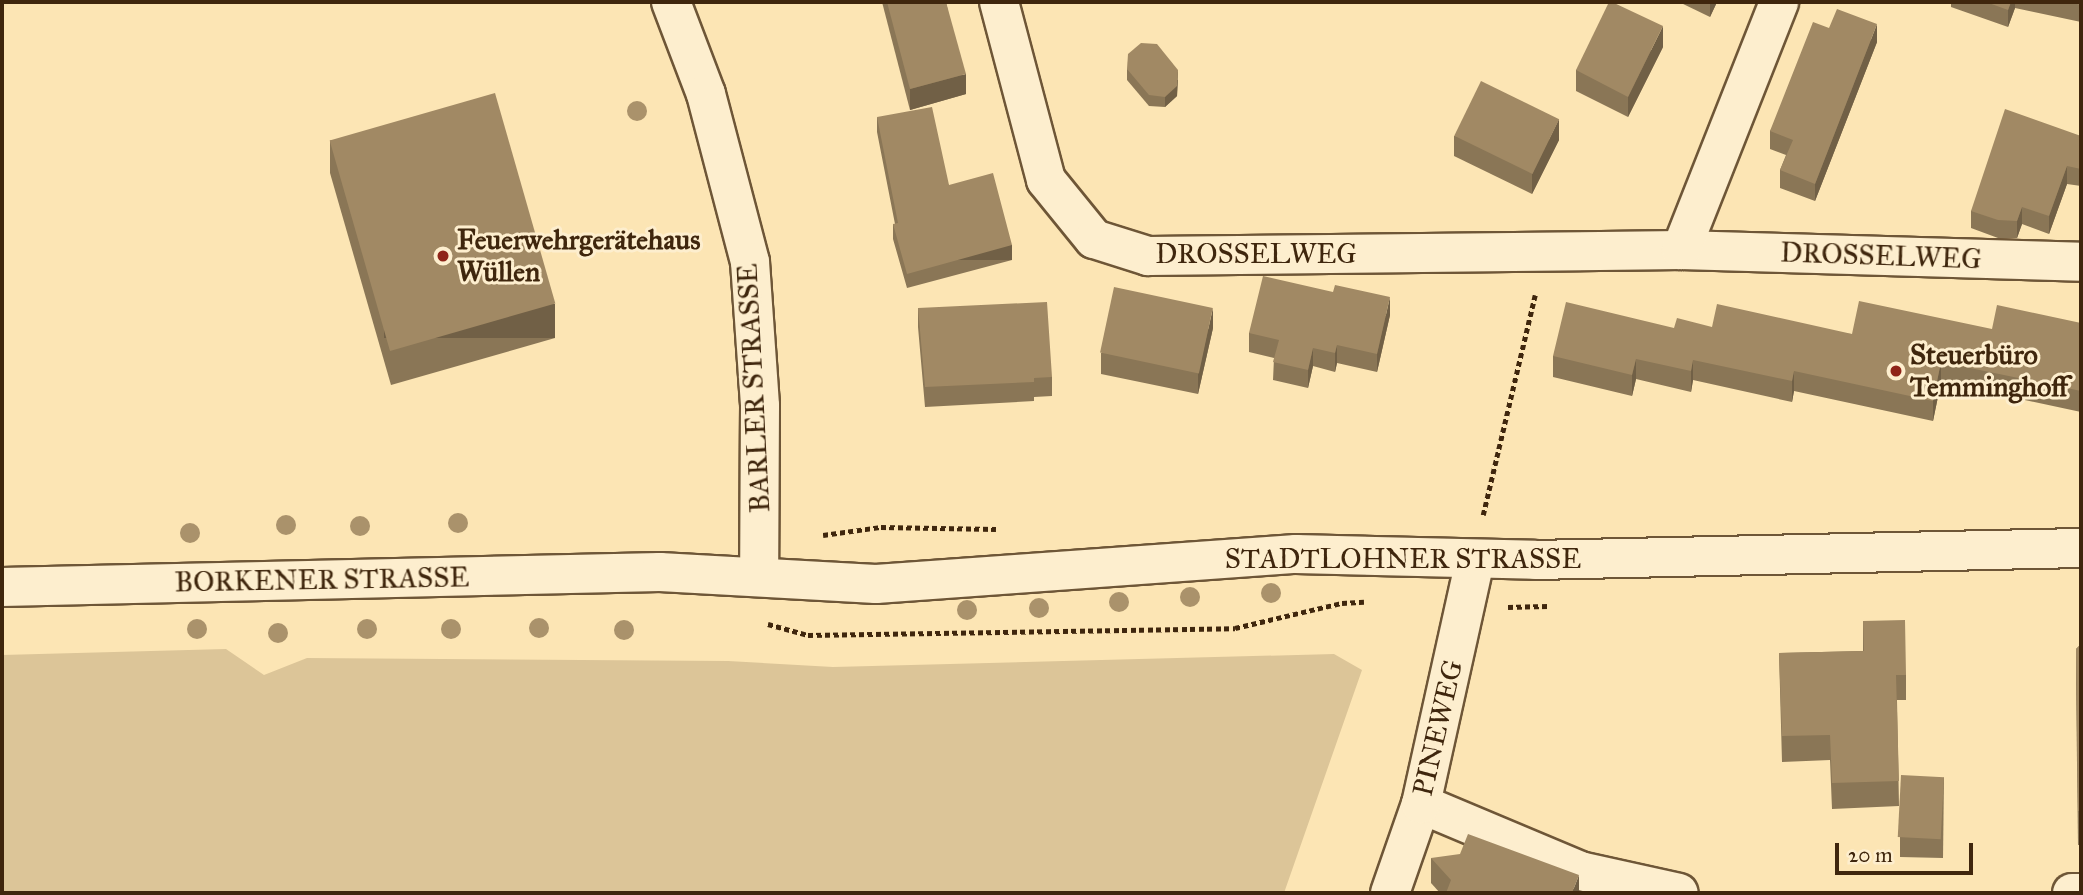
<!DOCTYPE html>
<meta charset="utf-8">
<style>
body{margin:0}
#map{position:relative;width:2083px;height:895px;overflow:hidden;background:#fce5b4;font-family:"IM FELL Great Primer",serif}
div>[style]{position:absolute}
.green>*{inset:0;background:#dcc598}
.path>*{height:4.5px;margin-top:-2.25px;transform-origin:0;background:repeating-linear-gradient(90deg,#3f260d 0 5px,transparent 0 8.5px)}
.roads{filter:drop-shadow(2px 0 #6e5637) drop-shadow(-2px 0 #6e5637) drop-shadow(0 2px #6e5637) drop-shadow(0 -2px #6e5637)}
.minor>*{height:38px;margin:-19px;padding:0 19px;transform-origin:19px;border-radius:19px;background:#fdeece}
.secondary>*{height:38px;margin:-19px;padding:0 19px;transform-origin:19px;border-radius:19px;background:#fdeece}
.trees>*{width:20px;height:20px;margin:-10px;border-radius:50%;background:#aa926b}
.wall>*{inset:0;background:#8a7656}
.shaded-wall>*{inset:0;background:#716046;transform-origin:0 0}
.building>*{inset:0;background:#a18964;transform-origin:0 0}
.dots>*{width:19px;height:19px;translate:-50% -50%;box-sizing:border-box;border:4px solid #fdeece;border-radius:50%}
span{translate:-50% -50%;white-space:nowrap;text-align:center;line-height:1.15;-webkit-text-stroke:6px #fdeece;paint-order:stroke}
.poi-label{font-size:28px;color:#3f260d;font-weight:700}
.left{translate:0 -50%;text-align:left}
.street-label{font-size:28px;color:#3f260d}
.frame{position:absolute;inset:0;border:4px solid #3f260d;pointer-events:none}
.scale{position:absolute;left:1835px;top:843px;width:138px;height:32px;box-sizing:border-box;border:4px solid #3f260d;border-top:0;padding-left:9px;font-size:21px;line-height:24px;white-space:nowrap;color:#3f260d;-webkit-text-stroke:5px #fdeece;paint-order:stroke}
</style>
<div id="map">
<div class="green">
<div style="clip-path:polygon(226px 649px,264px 675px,307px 658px,728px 661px,833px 667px,1334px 654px,1362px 670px,1284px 893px,2px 893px,2px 655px)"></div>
</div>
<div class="path">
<div style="left:1483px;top:515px;width:226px;rotate:-76.7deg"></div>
<div style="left:823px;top:535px;width:59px;rotate:-7.9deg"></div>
<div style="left:881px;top:527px;width:115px;rotate:1deg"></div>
<div style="left:1508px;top:607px;width:41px;rotate:-1.4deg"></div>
<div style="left:768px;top:624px;width:41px;rotate:15.4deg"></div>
<div style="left:808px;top:635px;width:427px;rotate:-0.9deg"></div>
<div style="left:1235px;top:628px;width:110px;rotate:-13.2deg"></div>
<div style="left:1342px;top:603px;width:22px;rotate:-3deg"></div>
</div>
<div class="roads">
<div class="minor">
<div style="left:671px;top:2px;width:98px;rotate:69.2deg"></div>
<div style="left:706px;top:94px;width:174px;rotate:75.3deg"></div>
<div style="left:750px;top:262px;width:144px;rotate:86deg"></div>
<div style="left:760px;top:406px;width:170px;rotate:90.3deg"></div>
<div style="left:999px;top:2px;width:184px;rotate:75.2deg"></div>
<div style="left:1046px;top:180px;width:76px;rotate:50.9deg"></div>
<div style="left:1094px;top:239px;width:57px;rotate:17.5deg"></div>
<div style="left:1148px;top:256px;width:533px;rotate:-0.64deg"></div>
<div style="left:1681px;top:250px;width:400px;rotate:1.7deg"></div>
<div style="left:1681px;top:250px;width:267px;rotate:-68.4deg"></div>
<div style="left:1421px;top:804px;width:173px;rotate:22.8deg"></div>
<div style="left:1580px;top:871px;width:101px;rotate:12.5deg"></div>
<div style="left:1390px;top:893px;width:94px;rotate:-70.8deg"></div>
<div style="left:1421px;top:804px;width:250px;rotate:-77.5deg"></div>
<div style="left:2072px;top:893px;width:9px"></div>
</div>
<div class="secondary">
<div style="left:2px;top:587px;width:658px;rotate:-1.31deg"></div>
<div style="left:660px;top:572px;width:216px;rotate:3.2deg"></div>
<div style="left:876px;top:584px;width:421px;rotate:-4.1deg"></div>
<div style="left:1296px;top:554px;width:239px;rotate:1.4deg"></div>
<div style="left:1535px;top:560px;width:546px;rotate:-1.26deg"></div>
</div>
</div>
<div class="trees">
<div style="left:637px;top:111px"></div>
<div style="left:458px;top:523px"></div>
<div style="left:286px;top:525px"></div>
<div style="left:360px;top:526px"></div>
<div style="left:190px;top:533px"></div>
<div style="left:1271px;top:593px"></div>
<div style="left:1190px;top:597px"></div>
<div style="left:1119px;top:602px"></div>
<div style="left:1039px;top:608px"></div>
<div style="left:967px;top:610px"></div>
<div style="left:539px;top:628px"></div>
<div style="left:197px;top:629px"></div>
<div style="left:367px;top:629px"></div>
<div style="left:451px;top:629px"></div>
<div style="left:624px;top:630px"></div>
<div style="left:278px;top:633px"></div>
</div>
<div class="wall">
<div style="clip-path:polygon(882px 2px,946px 2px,966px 94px,910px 110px)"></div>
<div style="clip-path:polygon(1679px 2px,1717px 2px,1710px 17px)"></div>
<div style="clip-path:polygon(1951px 2px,2081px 2px,2081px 22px,2015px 8px,2008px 27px,1951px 7px)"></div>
<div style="clip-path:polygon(1829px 28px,1877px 42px,1815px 201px,1780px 188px,1780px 170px,1786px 155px,1770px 149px,1770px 131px)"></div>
<div style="clip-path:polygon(1663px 47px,1628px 117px,1576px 91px,1576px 70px)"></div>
<div style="clip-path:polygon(1127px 69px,1178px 80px,1177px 96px,1165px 107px,1149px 106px,1127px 80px)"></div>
<div style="clip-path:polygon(877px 117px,949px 185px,1012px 260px,907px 288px,893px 239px,893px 224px,895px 224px,877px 132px)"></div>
<div style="clip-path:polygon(1454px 136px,1559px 140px,1532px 194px,1454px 156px)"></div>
<div style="clip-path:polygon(2081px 136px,2081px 186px,2067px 184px,2049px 234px,2022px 224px,2017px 238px,1998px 238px,1971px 228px,1971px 211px)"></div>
<div style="clip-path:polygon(330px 140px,555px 338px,391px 385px,330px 173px)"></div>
<div style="clip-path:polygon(918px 308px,1052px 377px,1052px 396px,1034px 397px,1034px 401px,925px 407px,918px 327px)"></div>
<div style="clip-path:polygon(1390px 315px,1377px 372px,1337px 363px,1335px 372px,1313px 366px,1308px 388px,1273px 380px,1274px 358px,1249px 352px,1249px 333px)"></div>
<div style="clip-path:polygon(2081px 323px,2081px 412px,1941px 382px,1933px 421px,1794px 391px,1792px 402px,1693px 380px,1691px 392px,1636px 379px,1632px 396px,1553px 377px,1553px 356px,1674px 328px,1712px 327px,1852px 334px,1992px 329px)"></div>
<div style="clip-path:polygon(1213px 328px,1198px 394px,1101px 374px,1101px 353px)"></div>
<div style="clip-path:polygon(1863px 621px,1906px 675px,1906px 700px,1897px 700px,1899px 806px,1832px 809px,1830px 760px,1782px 762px,1779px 653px,1863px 651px)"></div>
<div style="clip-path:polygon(2081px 644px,2081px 845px,2078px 845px,2076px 683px,2076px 649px)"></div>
<div style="clip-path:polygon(1944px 777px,1943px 858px,1900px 857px,1900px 837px)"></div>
<div style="clip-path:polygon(1431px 858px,1579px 893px,1440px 893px,1431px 883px)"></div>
</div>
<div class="shaded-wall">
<div style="clip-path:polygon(1710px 2px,1717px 2px,1710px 17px)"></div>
<div style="clip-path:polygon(2011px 2px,2015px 2px,2015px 8px,2008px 27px,2008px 10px)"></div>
<div style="clip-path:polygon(1877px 24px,1877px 42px,1815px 201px,1815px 184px)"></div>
<div style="clip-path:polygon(1663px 26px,1663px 47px,1628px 117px,1628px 97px)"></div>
<div style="clip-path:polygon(1178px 70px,1177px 96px,1165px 107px,1165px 97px)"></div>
<div style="clip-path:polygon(966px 74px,966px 94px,910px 110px,910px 89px)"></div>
<div style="clip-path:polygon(1559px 119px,1559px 140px,1532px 194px,1532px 174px)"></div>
<div style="clip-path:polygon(2067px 166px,2067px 184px,2049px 234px,2049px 216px)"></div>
<div style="clip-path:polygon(2022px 207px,2022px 224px,2017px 238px,2017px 221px)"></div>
<div style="left:1012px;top:245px;width:15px;height:109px;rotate:90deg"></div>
<div style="clip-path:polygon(1390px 297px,1390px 315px,1377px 372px,1377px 354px)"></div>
<div style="left:555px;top:304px;width:34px;height:171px;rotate:90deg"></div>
<div style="clip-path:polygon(1213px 308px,1213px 328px,1198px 394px,1198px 374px)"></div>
<div style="clip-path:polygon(1337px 345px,1337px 363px,1335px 372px,1335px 353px)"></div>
<div style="clip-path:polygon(1313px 348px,1313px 366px,1308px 388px,1308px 370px)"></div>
<div style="clip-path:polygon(1636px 359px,1636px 379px,1632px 396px,1632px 375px)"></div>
<div style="clip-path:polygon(1693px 360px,1693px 380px,1691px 392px,1691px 371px)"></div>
<div style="clip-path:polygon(1941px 362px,1941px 382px,1933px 421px,1933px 401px)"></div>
<div style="clip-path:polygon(1794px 371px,1794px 391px,1792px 402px,1792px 381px)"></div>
<div style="clip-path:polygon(1579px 875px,1579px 893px,1572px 893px)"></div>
</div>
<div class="building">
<div style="clip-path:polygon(887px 2px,946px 2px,966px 74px,910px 89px)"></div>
<div style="clip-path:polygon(1609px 2px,1612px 2px,1663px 26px,1628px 97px,1576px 70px)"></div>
<div style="clip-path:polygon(1986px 2px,2011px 2px,2008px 10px)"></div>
<div style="clip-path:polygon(2068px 2px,2081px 2px,2081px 5px)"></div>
<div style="clip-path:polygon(1837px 9px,1877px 24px,1815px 184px,1780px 170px,1793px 140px,1770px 131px,1813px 22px,1829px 28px)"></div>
<div style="clip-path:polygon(1141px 43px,1157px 44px,1178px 70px,1177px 86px,1165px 97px,1149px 95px,1127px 69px,1128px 54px)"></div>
<div style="left:1481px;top:81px;width:87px;height:61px;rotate:26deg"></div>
<div style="left:495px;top:93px;width:219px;height:172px;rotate:74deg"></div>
<div style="clip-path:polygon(932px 107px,949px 185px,993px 173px,1012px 245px,907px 274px,893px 224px,898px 223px,877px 117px)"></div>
<div style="clip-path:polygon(2005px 109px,2081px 136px,2081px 169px,2067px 166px,2049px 216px,2022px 207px,2017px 221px,1998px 220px,1971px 211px)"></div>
<div style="clip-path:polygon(1263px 276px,1333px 292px,1335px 285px,1390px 297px,1377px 354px,1337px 345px,1335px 353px,1313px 348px,1308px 370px,1273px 362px,1279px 340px,1249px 333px)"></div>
<div style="left:1114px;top:287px;width:101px;height:67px;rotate:12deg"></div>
<div style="clip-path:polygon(1859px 301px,1992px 329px,1997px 305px,2081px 323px,2081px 391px,1941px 362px,1933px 401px,1794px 371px,1792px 381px,1693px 360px,1691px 371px,1636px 359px,1632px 375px,1553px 356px,1566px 302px,1674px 328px,1677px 318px,1712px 327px,1717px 304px,1852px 334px)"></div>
<div style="clip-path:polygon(1047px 302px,1052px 377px,1034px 378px,1034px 382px,925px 387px,918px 308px)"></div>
<div style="clip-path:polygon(1905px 620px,1906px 675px,1896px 675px,1899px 781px,1832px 783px,1830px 735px,1782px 736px,1779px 653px,1864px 651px,1863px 621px)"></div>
<div style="clip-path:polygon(2081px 644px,2081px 811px,2078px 811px,2076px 649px)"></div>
<div style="left:1901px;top:775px;width:43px;height:62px;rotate:3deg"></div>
<div style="clip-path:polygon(1468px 834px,1579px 875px,1572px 893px,1446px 893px,1451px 880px,1431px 858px,1460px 854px)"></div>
</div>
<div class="dots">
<div style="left:443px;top:256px;background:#8f2418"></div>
<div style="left:1896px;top:371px;background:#8f2418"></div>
</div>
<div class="poi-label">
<span class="left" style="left:457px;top:256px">Feuerwehrgerätehaus<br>Wüllen</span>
<span class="left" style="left:1910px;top:371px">Steuerbüro<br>Temminghoff</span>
</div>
<div class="street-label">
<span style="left:1256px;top:254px">DROSSELWEG</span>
<span style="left:1881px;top:256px;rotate:2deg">DROSSELWEG</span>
<span style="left:754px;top:388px;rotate:-93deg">BARLER STRASSE</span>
<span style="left:1403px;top:559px">STADTLOHNER STRASSE</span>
<span style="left:322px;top:580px;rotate:-1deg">BORKENER STRASSE</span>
<span style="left:1438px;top:728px;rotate:-77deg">PINEWEG</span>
</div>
<div class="frame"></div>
<div class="scale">20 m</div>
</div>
